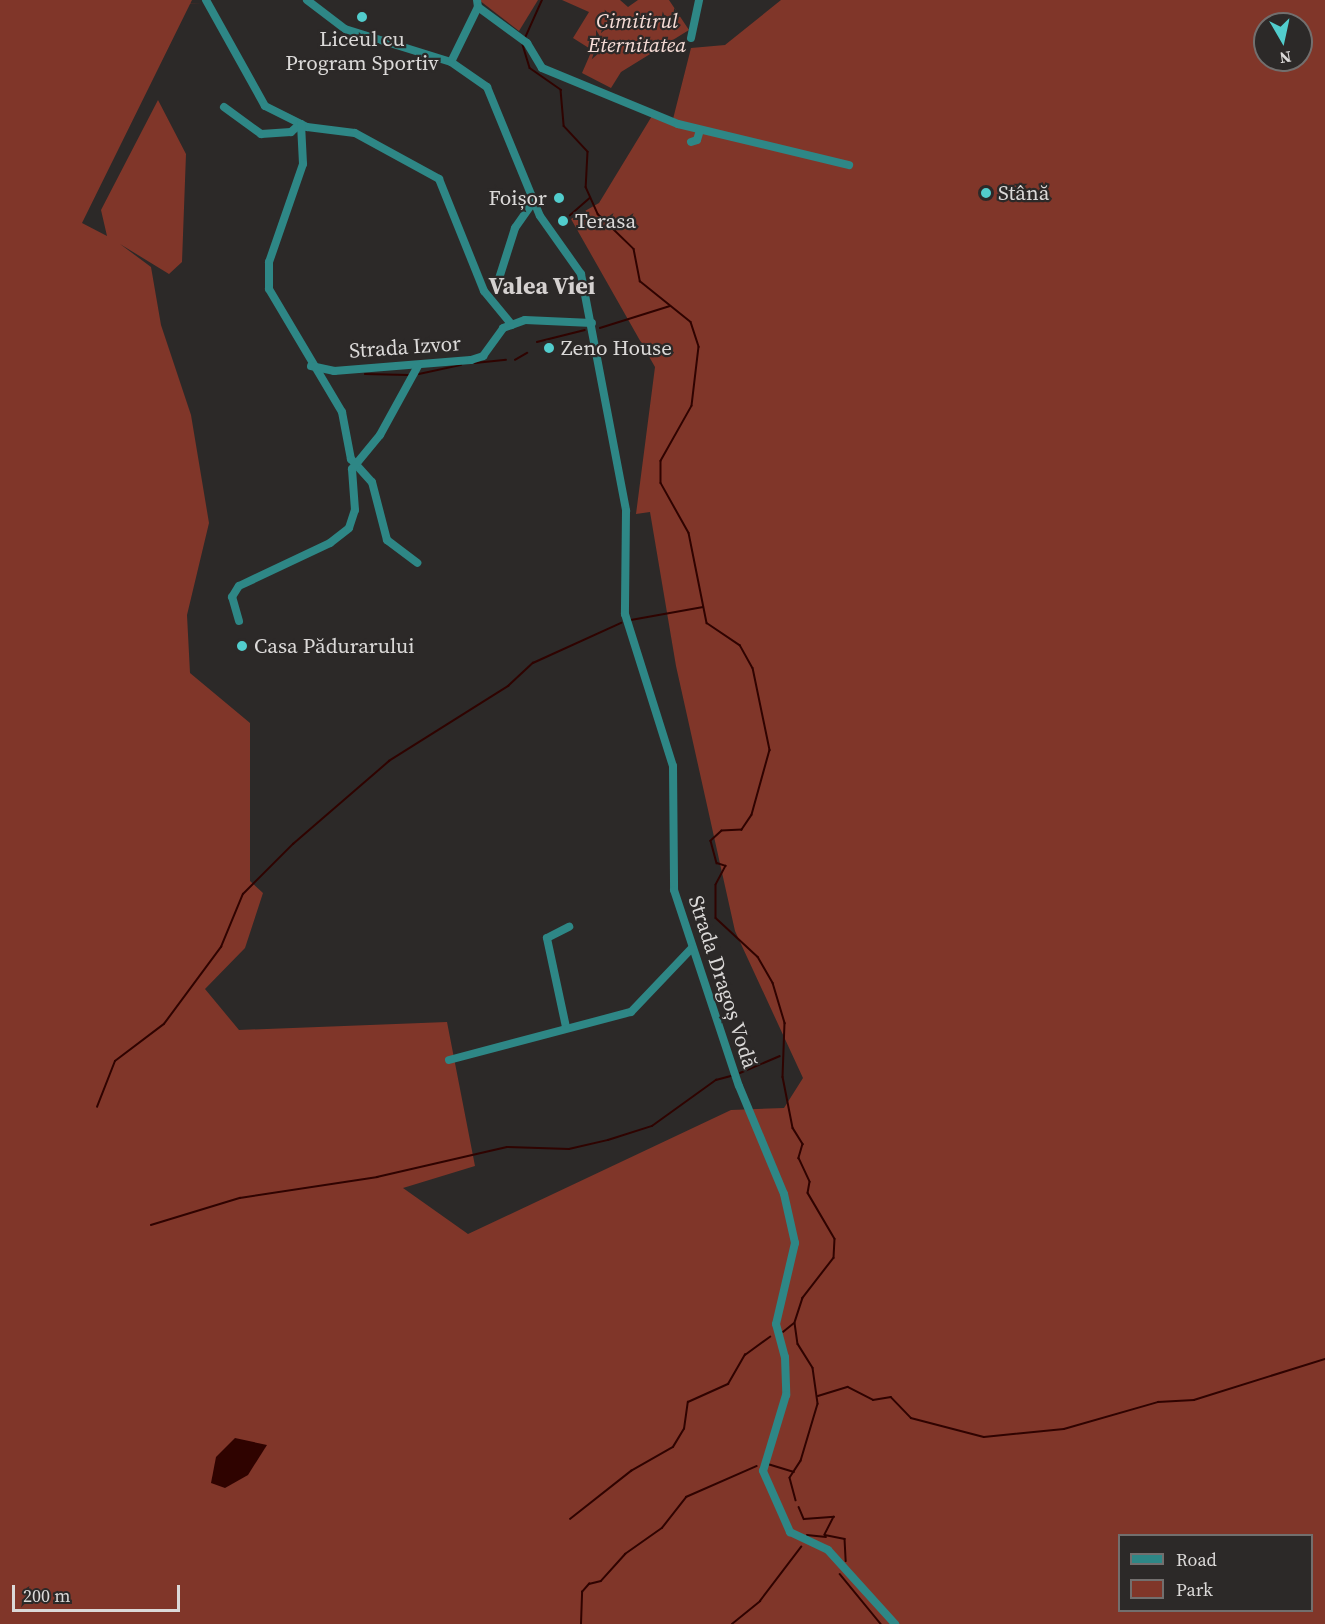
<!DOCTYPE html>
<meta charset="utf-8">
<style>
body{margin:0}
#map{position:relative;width:1325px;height:1624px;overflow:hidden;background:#2c2928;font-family:"Source Serif 4",serif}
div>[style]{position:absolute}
.green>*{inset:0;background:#803629}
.water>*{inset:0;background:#2f0300}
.stream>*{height:1.5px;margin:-0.75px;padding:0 0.75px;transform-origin:0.75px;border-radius:0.75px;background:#2f0300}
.minor>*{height:8px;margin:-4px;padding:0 4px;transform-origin:4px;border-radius:4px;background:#2e8786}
.dots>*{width:16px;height:16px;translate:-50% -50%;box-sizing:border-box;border:3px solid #2c2928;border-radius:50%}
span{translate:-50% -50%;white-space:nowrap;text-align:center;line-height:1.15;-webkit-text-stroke:4.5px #2c2928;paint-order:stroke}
.park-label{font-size:21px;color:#f7ddd7;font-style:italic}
.poi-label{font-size:21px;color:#dbd9d8}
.left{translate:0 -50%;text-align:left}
.right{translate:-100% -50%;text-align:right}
.street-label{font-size:21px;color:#dbd9d8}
.quarter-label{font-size:24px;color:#d5d1d0;font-weight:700}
.legend{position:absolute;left:1118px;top:1534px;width:195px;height:78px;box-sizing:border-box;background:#2c2928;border:2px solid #726f6e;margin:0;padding:8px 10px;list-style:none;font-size:18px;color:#dbd9d8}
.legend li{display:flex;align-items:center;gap:12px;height:30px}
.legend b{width:30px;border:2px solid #726f6e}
.north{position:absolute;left:1253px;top:12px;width:60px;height:60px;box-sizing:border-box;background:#2c2928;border:2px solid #726f6e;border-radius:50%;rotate:171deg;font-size:16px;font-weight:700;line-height:24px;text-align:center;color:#dbd9d8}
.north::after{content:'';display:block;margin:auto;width:21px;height:27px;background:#52cdcd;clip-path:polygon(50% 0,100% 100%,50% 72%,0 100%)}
.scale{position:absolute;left:12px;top:1585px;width:168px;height:27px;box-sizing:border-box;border:3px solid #dbd9d8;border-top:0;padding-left:8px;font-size:18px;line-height:21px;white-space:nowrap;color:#dbd9d8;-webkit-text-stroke:4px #2c2928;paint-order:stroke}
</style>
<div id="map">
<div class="green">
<div style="clip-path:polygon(evenodd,0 0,192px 0,82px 223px,107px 236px,101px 210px,158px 100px,186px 154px,182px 262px,169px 274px,120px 244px,151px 267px,161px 325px,191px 415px,209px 523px,187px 615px,190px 673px,250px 723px,250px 881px,263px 893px,245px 948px,205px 989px,239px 1030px,447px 1022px,475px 1166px,403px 1188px,468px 1234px,731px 1110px,784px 1108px,803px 1078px,735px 931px,676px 666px,650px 512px,636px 514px,655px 367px,571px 219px,599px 203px,655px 111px,673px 119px,691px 48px,725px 45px,781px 0,1325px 0,1325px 1624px,0 1624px,0 0,1265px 24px,1301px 24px,1301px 60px,1265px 60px,1265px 24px,0 0,1120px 1536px,1312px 1536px,1312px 1610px,1120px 1610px,1120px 1536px)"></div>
<div style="clip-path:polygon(479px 0,538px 0,519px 31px)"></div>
<div style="clip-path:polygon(562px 0,620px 0,628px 7px,638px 0,669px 0,689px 30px,621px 72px,611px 88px,582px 73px,592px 50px,573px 38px,589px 12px)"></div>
</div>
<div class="water">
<div style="clip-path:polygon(235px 1438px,267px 1445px,248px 1475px,225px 1488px,211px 1483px,216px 1457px)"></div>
</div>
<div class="stream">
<div style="left:525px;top:38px;width:42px;rotate:-65.9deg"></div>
<div style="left:523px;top:45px;width:24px;rotate:73deg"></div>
<div style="left:530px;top:68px;width:38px;rotate:35deg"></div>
<div style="left:561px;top:90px;width:36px;rotate:85deg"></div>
<div style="left:564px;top:126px;width:35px;rotate:47deg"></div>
<div style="left:588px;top:152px;width:35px;rotate:93deg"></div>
<div style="left:586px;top:187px;width:30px;rotate:66deg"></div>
<div style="left:598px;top:214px;width:50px;rotate:44.2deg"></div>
<div style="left:634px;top:249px;width:33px;rotate:79deg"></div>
<div style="left:640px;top:281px;width:65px;rotate:38.8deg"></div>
<div style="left:691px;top:322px;width:26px;rotate:72deg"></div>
<div style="left:699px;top:347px;width:59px;rotate:96.8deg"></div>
<div style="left:692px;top:406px;width:63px;rotate:119.4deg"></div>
<div style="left:661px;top:461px;width:22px;rotate:90deg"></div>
<div style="left:661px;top:483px;width:57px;rotate:60.8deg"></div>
<div style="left:689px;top:533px;width:92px;rotate:78.7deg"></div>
<div style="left:707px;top:623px;width:40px;rotate:34deg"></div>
<div style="left:740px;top:645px;width:26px;rotate:61deg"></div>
<div style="left:753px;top:668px;width:84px;rotate:78.3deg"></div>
<div style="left:770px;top:750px;width:67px;rotate:105.5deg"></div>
<div style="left:752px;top:815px;width:18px;rotate:124deg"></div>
<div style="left:742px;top:830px;width:20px;rotate:177deg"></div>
<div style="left:722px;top:831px;width:15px;rotate:138deg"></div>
<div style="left:711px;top:841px;width:23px;rotate:75deg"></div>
<div style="left:717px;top:863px;width:9px;rotate:18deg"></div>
<div style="left:726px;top:866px;width:21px;rotate:118deg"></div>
<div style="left:716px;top:885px;width:33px;rotate:90deg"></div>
<div style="left:716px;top:918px;width:57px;rotate:42.9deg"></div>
<div style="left:758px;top:957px;width:30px;rotate:60deg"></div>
<div style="left:773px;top:983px;width:42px;rotate:73.3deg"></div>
<div style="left:785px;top:1023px;width:54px;rotate:92.1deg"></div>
<div style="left:783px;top:1077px;width:52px;rotate:78.9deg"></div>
<div style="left:793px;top:1128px;width:19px;rotate:58deg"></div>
<div style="left:803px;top:1144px;width:15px;rotate:106deg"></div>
<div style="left:799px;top:1158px;width:26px;rotate:65deg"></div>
<div style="left:810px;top:1182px;width:11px;rotate:100deg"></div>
<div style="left:808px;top:1193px;width:53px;rotate:59.6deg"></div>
<div style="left:835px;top:1239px;width:19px;rotate:93deg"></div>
<div style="left:834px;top:1258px;width:51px;rotate:127.8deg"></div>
<div style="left:803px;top:1298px;width:26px;rotate:108deg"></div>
<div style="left:795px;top:1323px;width:21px;rotate:82deg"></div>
<div style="left:798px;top:1344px;width:28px;rotate:58deg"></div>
<div style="left:813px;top:1368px;width:36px;rotate:82deg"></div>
<div style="left:818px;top:1404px;width:59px;rotate:106.6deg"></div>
<div style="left:801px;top:1461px;width:20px;rotate:123deg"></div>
<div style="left:790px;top:1478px;width:23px;rotate:75deg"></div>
<div style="left:568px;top:217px;width:29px;rotate:-41deg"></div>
<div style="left:600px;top:328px;width:73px;rotate:-17.4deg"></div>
<div style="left:537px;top:342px;width:49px;rotate:-14deg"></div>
<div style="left:515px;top:360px;width:14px;rotate:-30deg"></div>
<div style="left:475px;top:363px;width:31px;rotate:-6deg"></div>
<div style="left:365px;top:374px;width:43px;rotate:1.3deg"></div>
<div style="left:419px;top:374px;width:43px;rotate:-12.1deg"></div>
<div style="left:631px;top:620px;width:73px;rotate:-10.2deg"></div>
<div style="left:740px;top:1073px;width:43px;rotate:-23deg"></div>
<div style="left:97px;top:1107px;width:49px;rotate:-68.6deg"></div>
<div style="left:115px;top:1061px;width:61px;rotate:-37.1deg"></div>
<div style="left:164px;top:1024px;width:96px;rotate:-53.5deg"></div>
<div style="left:221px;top:947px;width:57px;rotate:-67.5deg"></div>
<div style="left:243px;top:894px;width:71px;rotate:-45deg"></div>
<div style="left:293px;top:844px;width:127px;rotate:-40.8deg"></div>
<div style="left:389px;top:761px;width:141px;rotate:-32.2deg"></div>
<div style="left:508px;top:686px;width:34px;rotate:-43deg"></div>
<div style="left:533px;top:663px;width:97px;rotate:-24.4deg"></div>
<div style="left:151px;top:1225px;width:93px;rotate:-16.9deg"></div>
<div style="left:240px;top:1198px;width:139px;rotate:-8.7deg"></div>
<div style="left:377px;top:1177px;width:133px;rotate:-13deg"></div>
<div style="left:507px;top:1147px;width:62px;rotate:1.8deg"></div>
<div style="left:569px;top:1149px;width:40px;rotate:-13deg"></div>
<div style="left:608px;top:1140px;width:46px;rotate:-17.7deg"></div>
<div style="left:652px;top:1126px;width:79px;rotate:-35.7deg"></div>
<div style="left:716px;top:1080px;width:16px;rotate:-15deg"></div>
<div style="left:783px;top:1332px;width:13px;rotate:-39deg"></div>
<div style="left:818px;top:1396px;width:31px;rotate:-17deg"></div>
<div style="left:848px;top:1387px;width:28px;rotate:27deg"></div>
<div style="left:873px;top:1400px;width:18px;rotate:-9deg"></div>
<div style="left:891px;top:1397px;width:29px;rotate:46deg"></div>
<div style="left:911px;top:1418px;width:75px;rotate:14.6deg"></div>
<div style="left:984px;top:1437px;width:80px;rotate:-5.7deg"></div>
<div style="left:1064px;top:1429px;width:98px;rotate:-16deg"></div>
<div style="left:1158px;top:1402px;width:36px;rotate:-3deg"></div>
<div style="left:1194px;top:1400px;width:137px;rotate:-17.4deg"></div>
<div style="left:768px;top:1464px;width:27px;rotate:17deg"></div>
<div style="left:799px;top:1507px;width:13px;rotate:67deg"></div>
<div style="left:804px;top:1519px;width:30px;rotate:-4deg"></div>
<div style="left:834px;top:1517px;width:20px;rotate:117deg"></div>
<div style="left:825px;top:1535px;width:20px;rotate:11deg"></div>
<div style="left:845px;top:1539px;width:22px;rotate:87deg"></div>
<div style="left:570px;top:1519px;width:78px;rotate:-38.2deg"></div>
<div style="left:631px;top:1471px;width:48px;rotate:-29.7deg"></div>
<div style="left:673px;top:1447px;width:21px;rotate:-59deg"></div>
<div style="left:684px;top:1429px;width:27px;rotate:-82deg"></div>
<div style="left:688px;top:1402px;width:44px;rotate:-24.2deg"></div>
<div style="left:728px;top:1384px;width:34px;rotate:-60deg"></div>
<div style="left:745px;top:1355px;width:31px;rotate:-36deg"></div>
<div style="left:807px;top:1535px;width:19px;rotate:6deg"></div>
<div style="left:840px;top:1574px;width:65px;rotate:50.6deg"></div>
<div style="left:581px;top:1624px;width:32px;rotate:-88deg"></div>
<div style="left:582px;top:1592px;width:11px;rotate:-49deg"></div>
<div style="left:589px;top:1584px;width:12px;rotate:-14deg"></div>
<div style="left:601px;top:1581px;width:36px;rotate:-48deg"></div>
<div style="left:625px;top:1554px;width:45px;rotate:-35.1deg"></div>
<div style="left:662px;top:1528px;width:39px;rotate:-52deg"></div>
<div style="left:686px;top:1497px;width:77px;rotate:-23.6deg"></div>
<div style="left:732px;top:1624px;width:36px;rotate:-39deg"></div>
<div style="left:760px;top:1601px;width:68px;rotate:-52.8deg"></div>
</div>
<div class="minor">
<div style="left:206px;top:0;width:121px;rotate:60.9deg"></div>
<div style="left:265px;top:106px;width:47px;rotate:26.6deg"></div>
<div style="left:307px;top:127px;width:48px;rotate:7.1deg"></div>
<div style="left:355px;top:133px;width:96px;rotate:28.7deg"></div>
<div style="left:439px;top:179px;width:121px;rotate:68.1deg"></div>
<div style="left:484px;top:291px;width:44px;rotate:50.5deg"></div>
<div style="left:307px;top:0;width:48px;rotate:37.3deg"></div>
<div style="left:345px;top:29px;width:111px;rotate:17.3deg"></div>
<div style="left:451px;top:62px;width:44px;rotate:34.8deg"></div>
<div style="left:487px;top:87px;width:139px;rotate:67.7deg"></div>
<div style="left:540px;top:216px;width:71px;rotate:54.7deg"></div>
<div style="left:581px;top:274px;width:241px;rotate:79.2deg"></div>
<div style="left:626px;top:511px;width:103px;rotate:90.6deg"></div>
<div style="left:625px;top:614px;width:159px;rotate:72.5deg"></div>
<div style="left:673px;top:766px;width:124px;rotate:89.5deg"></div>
<div style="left:674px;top:890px;width:206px;rotate:71.7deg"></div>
<div style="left:739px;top:1086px;width:117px;rotate:67.4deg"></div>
<div style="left:784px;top:1194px;width:50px;rotate:77.3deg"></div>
<div style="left:795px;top:1243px;width:83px;rotate:103.2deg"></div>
<div style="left:776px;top:1324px;width:34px;rotate:75deg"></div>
<div style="left:785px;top:1357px;width:38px;rotate:88deg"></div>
<div style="left:786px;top:1395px;width:79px;rotate:106.8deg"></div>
<div style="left:763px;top:1471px;width:67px;rotate:66.1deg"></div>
<div style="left:790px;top:1532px;width:42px;rotate:25.3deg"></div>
<div style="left:828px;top:1550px;width:100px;rotate:47.8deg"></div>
<div style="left:477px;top:0;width:7px;rotate:82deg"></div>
<div style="left:478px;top:7px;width:61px;rotate:36.3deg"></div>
<div style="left:527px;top:43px;width:29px;rotate:59deg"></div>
<div style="left:542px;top:68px;width:147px;rotate:22.4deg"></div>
<div style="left:678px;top:124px;width:176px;rotate:13.5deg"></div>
<div style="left:691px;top:38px;width:39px;rotate:-78deg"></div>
<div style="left:451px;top:62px;width:61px;rotate:-63.9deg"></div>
<div style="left:224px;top:107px;width:46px;rotate:36.1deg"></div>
<div style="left:261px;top:134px;width:30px;rotate:-4deg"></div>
<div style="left:291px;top:132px;width:12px;rotate:-42deg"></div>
<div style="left:301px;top:124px;width:40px;rotate:87.1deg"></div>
<div style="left:303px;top:164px;width:104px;rotate:109.1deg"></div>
<div style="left:269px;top:262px;width:27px;rotate:90deg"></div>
<div style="left:269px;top:289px;width:143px;rotate:59.3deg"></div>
<div style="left:342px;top:412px;width:48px;rotate:79.2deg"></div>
<div style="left:351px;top:459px;width:31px;rotate:48deg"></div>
<div style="left:372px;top:482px;width:60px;rotate:75.5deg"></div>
<div style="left:387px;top:540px;width:38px;rotate:37deg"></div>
<div style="left:691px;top:142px;width:6px;rotate:-18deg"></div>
<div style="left:697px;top:140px;width:10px;rotate:-73deg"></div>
<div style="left:496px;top:288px;width:63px;rotate:-72.4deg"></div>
<div style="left:515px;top:228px;width:33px;rotate:-55deg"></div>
<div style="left:311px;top:366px;width:24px;rotate:12deg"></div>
<div style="left:334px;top:371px;width:137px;rotate:-4.6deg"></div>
<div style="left:471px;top:360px;width:13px;rotate:-18deg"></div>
<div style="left:483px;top:356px;width:34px;rotate:-54deg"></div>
<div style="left:503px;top:328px;width:23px;rotate:-20deg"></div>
<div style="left:525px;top:320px;width:67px;rotate:2.6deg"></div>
<div style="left:239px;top:621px;width:25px;rotate:-106deg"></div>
<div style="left:232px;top:597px;width:13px;rotate:-58deg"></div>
<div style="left:239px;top:586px;width:101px;rotate:-25.3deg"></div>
<div style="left:330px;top:543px;width:24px;rotate:-38deg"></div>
<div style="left:349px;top:528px;width:19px;rotate:-72deg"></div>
<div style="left:355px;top:510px;width:41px;rotate:-94.2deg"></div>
<div style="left:352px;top:469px;width:44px;rotate:-50.5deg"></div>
<div style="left:380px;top:435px;width:79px;rotate:-61.2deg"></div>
<div style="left:566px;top:1027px;width:91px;rotate:-102.1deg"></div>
<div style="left:547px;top:938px;width:25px;rotate:-27deg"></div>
<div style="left:449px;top:1060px;width:188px;rotate:-14.8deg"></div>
<div style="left:631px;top:1012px;width:88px;rotate:-46.4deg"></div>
</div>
<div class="dots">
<div style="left:362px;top:17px;background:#52cdcd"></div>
<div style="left:986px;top:193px;background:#52cdcd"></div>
<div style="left:559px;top:198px;background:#52cdcd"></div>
<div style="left:563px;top:221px;background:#52cdcd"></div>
<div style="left:549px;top:348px;background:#52cdcd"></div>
<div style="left:242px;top:646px;background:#52cdcd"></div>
</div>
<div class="park-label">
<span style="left:637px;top:33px">Cimitirul<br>Eternitatea</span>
</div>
<div class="poi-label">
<span style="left:362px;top:51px">Liceul cu<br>Program Sportiv</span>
<span class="left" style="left:998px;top:193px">Stână</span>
<span class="right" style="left:547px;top:198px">Foișor</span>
<span class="left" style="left:575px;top:221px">Terasa</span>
<span class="left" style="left:561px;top:348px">Zeno House</span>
<span class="left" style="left:254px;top:646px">Casa Pădurarului</span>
</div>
<div class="street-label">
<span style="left:405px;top:347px;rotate:-4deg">Strada Izvor</span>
<span style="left:723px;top:982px;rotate:72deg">Strada Dragoș Vodă</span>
</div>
<div class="quarter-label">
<span style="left:542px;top:286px">Valea Viei</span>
</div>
<ul class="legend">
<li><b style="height:8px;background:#2e8786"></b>Road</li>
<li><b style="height:16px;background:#803629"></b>Park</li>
</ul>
<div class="north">N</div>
<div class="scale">200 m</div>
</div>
